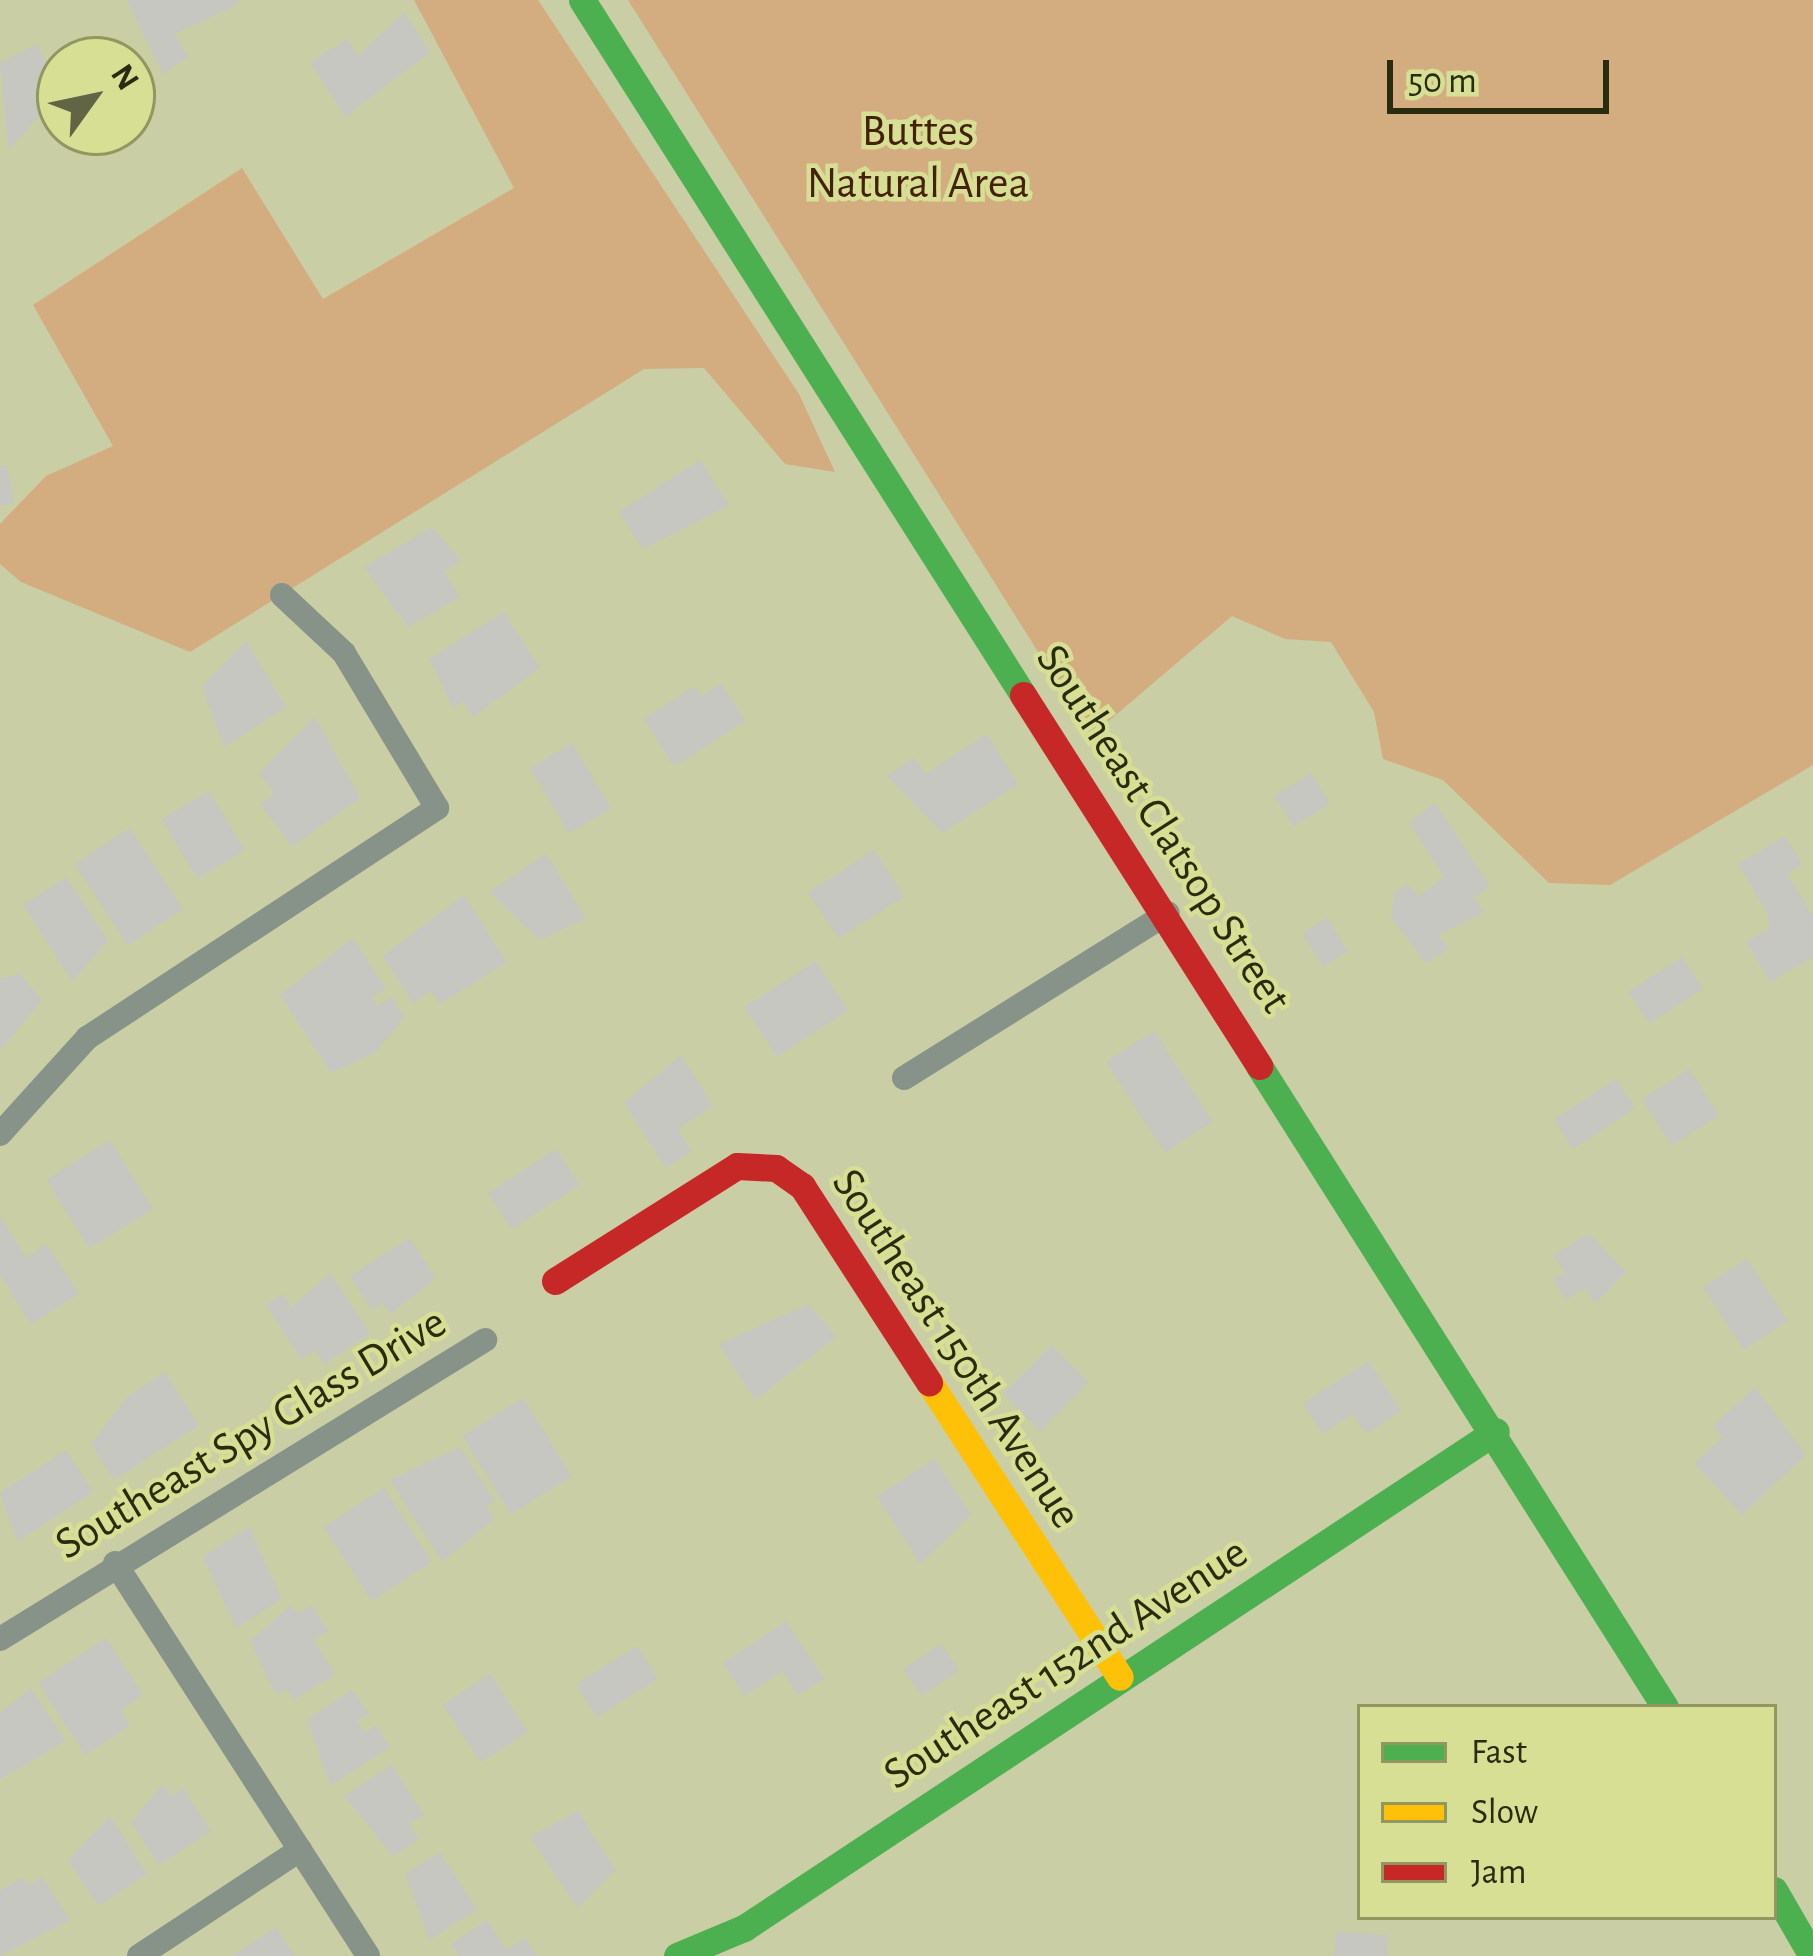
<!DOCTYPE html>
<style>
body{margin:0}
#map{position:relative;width:1813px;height:1956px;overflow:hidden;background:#c9cea5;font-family:"Alegreya Sans",sans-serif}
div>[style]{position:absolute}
.green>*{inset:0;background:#d3ad80}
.building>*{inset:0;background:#c7c7c1;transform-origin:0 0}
.street>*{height:24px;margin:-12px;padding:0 12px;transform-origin:12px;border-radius:12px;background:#879288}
.fast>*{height:27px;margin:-13.5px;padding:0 13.5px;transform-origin:13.5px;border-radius:13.5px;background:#4caf50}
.slow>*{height:27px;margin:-13.5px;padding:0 13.5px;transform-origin:13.5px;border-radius:13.5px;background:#ffc107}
.jam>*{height:27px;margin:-13.5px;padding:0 13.5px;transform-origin:13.5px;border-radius:13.5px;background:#c62828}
span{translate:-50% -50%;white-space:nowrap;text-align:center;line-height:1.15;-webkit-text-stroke:9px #d6df94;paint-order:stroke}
.park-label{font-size:45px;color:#452207}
.street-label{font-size:45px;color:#292c0e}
.legend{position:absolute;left:1357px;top:1704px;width:420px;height:216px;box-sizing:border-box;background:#d6df94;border:3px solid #91975e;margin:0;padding:15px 21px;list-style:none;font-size:36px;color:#292c0e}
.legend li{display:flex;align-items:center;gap:24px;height:60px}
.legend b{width:60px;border:3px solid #91975e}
.north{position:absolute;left:36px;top:36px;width:120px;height:120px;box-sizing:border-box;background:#d6df94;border:3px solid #91975e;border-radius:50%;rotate:57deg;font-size:33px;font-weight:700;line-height:48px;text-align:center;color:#292c0e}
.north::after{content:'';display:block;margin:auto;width:42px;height:54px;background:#616543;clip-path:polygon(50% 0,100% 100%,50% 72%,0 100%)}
.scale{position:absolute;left:1387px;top:60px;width:222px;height:54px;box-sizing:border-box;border:6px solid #292c0e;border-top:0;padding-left:15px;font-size:36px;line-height:42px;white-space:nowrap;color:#292c0e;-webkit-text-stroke:9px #d6df94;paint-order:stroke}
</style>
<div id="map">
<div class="green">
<div style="clip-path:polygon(414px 0,538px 0,799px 394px,835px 472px,785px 464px,704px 368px,644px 369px,190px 652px,21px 582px,0 564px,0 524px,46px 476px,113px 446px,33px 305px,242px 168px,323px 299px,514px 188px)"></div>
<div style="clip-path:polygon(628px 0,1813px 0,1813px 765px,1610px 885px,1549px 883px,1443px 780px,1383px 759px,1374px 712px,1331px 642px,1285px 639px,1232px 616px,1091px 736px)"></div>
</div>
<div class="building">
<div style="clip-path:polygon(127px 0,236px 0,239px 4px,174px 34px,188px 57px,163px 74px)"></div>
<div style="clip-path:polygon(404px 12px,430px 52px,345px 117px,310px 62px,347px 39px,358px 56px)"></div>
<div style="clip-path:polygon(37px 44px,60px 93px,9px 150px,0 63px)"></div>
<div style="clip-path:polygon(700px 460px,729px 505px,643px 549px,619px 512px)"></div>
<div style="clip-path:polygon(7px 465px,14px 503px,0 506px,0 466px)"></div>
<div style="clip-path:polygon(432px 527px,461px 561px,444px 571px,460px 597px,408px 627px,364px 567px)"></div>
<div style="clip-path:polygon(504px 612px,540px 668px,473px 717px,463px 701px,453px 708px,429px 659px)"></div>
<div style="clip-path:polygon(246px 641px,286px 707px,224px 747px,202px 687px)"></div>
<div style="clip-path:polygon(721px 683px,745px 721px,674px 767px,644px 719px,694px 686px,701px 696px)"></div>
<div style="clip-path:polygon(315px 717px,360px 798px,292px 847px,260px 803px,274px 794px,259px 773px)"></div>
<div style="clip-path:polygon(987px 734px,1018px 784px,942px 833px,887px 776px,914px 758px,925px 774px)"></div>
<div style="left:572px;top:743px;width:76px;height:49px;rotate:59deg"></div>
<div style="left:1311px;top:773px;width:36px;height:43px;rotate:58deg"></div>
<div style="left:209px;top:791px;width:69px;height:55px;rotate:59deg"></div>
<div style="clip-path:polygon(1435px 803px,1490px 886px,1474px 898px,1484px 912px,1438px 935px,1449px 949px,1426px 963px,1391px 917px,1394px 894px,1408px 883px,1418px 897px,1444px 877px,1409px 822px)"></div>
<div style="left:130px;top:828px;width:97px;height:66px;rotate:57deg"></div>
<div style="clip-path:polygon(1785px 836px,1802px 864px,1787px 874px,1813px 917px,1813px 957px,1770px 982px,1746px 942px,1770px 928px,1767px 912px,1738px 864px)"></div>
<div style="left:874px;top:850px;width:55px;height:78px;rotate:57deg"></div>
<div style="clip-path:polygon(546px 854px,586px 918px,540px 940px,489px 892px)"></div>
<div style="clip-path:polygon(66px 877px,108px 941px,72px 981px,23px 905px)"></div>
<div style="clip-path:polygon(464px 895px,507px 962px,440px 1004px,431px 991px,413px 1003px,383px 956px)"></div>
<div style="left:1327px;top:918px;width:39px;height:29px;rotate:58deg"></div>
<div style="clip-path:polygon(353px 938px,386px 989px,372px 997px,378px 1006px,391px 997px,404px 1017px,376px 1052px,331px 1073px,280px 995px)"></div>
<div style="left:1682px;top:957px;width:38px;height:64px;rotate:57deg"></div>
<div style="left:816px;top:961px;width:59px;height:85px;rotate:57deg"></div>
<div style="clip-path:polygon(20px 974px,42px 1000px,0 1050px,0 978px)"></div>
<div style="left:1154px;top:1031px;width:108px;height:57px;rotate:57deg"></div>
<div style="clip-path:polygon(681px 1055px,713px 1106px,678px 1129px,692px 1151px,666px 1168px,624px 1103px)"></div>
<div style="left:1689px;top:1069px;width:55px;height:56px;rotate:57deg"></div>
<div style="left:1616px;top:1079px;width:35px;height:74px;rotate:57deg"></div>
<div style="left:110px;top:1140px;width:81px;height:75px;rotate:58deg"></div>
<div style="left:556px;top:1149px;width:43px;height:81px;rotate:57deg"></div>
<div style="clip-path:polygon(0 1216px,26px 1258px,47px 1244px,79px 1294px,31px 1324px,0 1275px)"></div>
<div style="clip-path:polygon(1589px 1233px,1626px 1272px,1595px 1304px,1585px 1288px,1566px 1300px,1553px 1279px,1565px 1272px,1554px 1255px)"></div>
<div style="clip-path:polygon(409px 1238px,436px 1278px,390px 1314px,383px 1303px,372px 1310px,350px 1276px)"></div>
<div style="left:1747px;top:1259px;width:74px;height:52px;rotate:57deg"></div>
<div style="clip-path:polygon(331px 1273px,370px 1334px,324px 1364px,315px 1350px,301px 1359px,266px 1305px,283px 1294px,291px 1307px)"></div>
<div style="clip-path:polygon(809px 1304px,836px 1337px,755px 1400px,719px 1344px)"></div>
<div style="left:1052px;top:1345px;width:52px;height:69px;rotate:45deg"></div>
<div style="clip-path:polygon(1369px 1361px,1401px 1411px,1366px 1434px,1353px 1414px,1322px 1434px,1303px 1403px)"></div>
<div style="clip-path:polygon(165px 1372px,199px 1425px,114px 1480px,91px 1444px,128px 1396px)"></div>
<div style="clip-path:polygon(1755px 1387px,1806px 1455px,1742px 1515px,1694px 1463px,1723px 1437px,1713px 1426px)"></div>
<div style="left:523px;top:1398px;width:92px;height:72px;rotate:58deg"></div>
<div style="clip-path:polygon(460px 1447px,495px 1501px,486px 1506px,494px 1519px,442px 1562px,390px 1480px)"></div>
<div style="clip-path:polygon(66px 1450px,93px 1492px,17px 1542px,0 1493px)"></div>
<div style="clip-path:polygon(935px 1459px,971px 1515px,920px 1564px,877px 1496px)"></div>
<div style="left:384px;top:1488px;width:88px;height:72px;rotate:57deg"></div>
<div style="clip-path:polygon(249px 1527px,282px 1599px,236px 1628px,203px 1557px)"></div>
<div style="clip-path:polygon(291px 1605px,297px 1614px,311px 1605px,328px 1631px,314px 1640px,335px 1674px,294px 1700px,286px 1689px,276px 1695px,250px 1641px)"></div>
<div style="clip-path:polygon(786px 1621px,824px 1679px,798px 1695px,783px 1671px,744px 1696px,723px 1663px)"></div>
<div style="clip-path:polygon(106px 1638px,143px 1695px,120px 1710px,130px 1726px,85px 1755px,38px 1683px)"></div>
<div style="left:941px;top:1644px;width:32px;height:45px;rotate:56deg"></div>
<div style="left:637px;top:1646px;width:39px;height:72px;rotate:58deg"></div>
<div style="left:490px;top:1674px;width:69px;height:56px;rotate:57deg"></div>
<div style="clip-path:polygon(31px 1688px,65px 1741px,0 1779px,0 1713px)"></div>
<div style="clip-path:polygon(353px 1690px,369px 1714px,357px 1721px,365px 1733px,376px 1725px,390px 1747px,330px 1786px,307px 1719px)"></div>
<div style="clip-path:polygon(392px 1765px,424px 1815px,409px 1825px,419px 1839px,393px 1856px,344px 1796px)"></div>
<div style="clip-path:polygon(163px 1784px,171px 1796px,183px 1788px,211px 1831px,159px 1865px,131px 1822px)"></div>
<div style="clip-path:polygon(578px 1811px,616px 1870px,577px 1908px,530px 1837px)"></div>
<div style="clip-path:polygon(110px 1816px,147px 1874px,98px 1906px,68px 1860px)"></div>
<div style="clip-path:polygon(440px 1852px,477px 1909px,430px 1940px,405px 1874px)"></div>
<div style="clip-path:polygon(22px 1877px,28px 1886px,42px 1877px,70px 1920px,0 1956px,0 1891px)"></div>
<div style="clip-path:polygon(487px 1920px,506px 1950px,525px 1938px,537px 1956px,459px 1956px,451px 1944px)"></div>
<div style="clip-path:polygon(276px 1927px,295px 1956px,232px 1956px)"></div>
<div style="clip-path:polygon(1336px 1932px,1388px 1935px,1387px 1956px,1334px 1956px)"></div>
</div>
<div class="street">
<div style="left:904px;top:1078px;width:311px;rotate:-32deg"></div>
<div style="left:0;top:1134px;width:130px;rotate:-47.8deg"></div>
<div style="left:87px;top:1038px;width:419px;rotate:-33.3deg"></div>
<div style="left:437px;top:808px;width:181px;rotate:-121deg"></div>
<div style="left:344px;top:653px;width:85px;rotate:-136.9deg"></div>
<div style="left:115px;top:1563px;width:467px;rotate:57.2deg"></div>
<div style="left:0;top:1639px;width:570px;rotate:-31.65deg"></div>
<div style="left:139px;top:1956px;width:193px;rotate:-33.4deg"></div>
</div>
<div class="fast">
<div style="left:582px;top:0;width:823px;rotate:57.6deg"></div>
<div style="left:1259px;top:1066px;width:759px;rotate:57.65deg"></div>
<div style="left:1774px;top:1890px;width:76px;rotate:60.1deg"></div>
<div style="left:677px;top:1956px;width:73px;rotate:-22.7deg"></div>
<div style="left:744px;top:1928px;width:901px;rotate:-33.46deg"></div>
</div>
<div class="slow">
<div style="left:929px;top:1382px;width:351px;rotate:57.1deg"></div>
</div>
<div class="jam">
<div style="left:1023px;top:695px;width:440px;rotate:57.5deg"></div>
<div style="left:555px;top:1281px;width:215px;rotate:-32.3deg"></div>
<div style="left:737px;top:1166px;width:39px;rotate:3deg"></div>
<div style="left:776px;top:1168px;width:32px;rotate:35deg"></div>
<div style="left:802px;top:1186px;width:234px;rotate:57.1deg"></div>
</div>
<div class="park-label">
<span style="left:918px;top:158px">Buttes<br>Natural Area</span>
</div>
<div class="street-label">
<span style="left:1163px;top:829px;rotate:57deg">Southeast Clatsop Street</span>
<span style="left:956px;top:1349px;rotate:57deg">Southeast 150th Avenue</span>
<span style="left:251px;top:1434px;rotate:-31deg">Southeast Spy Glass Drive</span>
<span style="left:1066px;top:1664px;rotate:-33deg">Southeast 152nd Avenue</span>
</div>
<ul class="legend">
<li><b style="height:15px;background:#4caf50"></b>Fast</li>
<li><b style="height:15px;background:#ffc107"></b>Slow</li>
<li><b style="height:15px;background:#c62828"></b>Jam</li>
</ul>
<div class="north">N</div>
<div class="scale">50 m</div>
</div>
